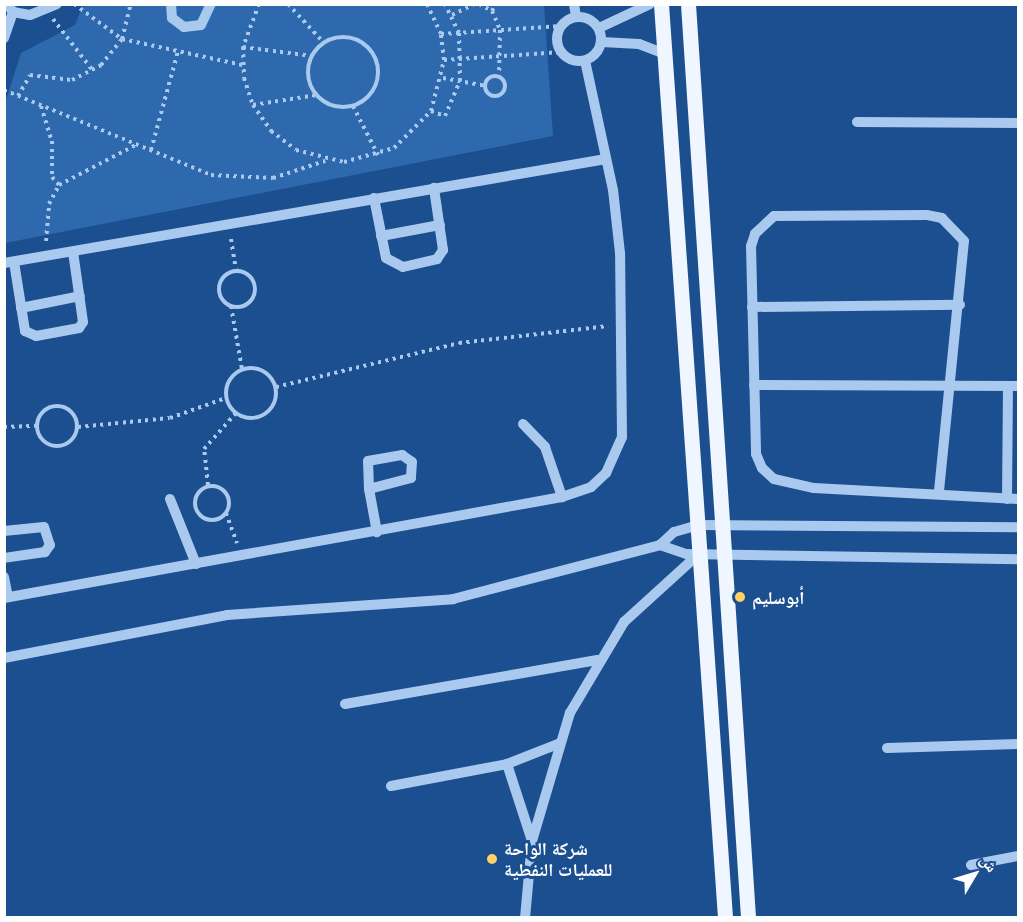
<!DOCTYPE html>
<meta charset="utf-8">
<style>
body{margin:0}
#map{position:relative;width:1023px;height:922px;overflow:hidden;background:#1b4f8f;font-family:"Noto Sans","Noto Naskh Arabic",sans-serif}
div>[style]{position:absolute}
.green>*{inset:0;background:#2e69ad}
.path>*{height:4px;margin-top:-2px;transform-origin:0;background:repeating-linear-gradient(90deg,#a9c9ee 0 3px,transparent 0 7.5px)}
.path>.ring{margin:-2px;padding:0;box-sizing:content-box;background:none;border:4px solid #a9c9ee;border-radius:50%}
.minor>*{height:10px;margin:-5px;padding:0 5px;transform-origin:5px;border-radius:5px;background:#a9c9ee}
.minor>.ring{margin:-5px;padding:0;box-sizing:content-box;background:none;border:10px solid #a9c9ee;border-radius:50%}
.major>*{height:15px;margin:-7.5px;padding:0 7.5px;transform-origin:7.5px;border-radius:7.5px;background:#f0f6ff}
.dots>*{width:16px;height:16px;translate:-50% -50%;box-sizing:border-box;border:3px solid #1b4f8f;border-radius:50%}
span{translate:-50% -50%;white-space:nowrap;text-align:center;line-height:1.15;-webkit-text-stroke:6px #1b4f8f;paint-order:stroke}
.poi-label{font-size:18px;color:#fff;font-weight:700}
.left{translate:0 -50%;text-align:left}
.frame{position:absolute;inset:0;border:6px solid #fff;pointer-events:none}
.north{position:absolute;left:945px;top:844px;width:60px;height:60px;-webkit-text-stroke:4px #1b4f8f;paint-order:stroke;rotate:52deg;font-size:16px;font-weight:700;line-height:24px;text-align:center;color:#fff}
.north::after{content:'';display:block;margin:auto;width:21px;height:27px;background:#fff;clip-path:polygon(50% 0,100% 100%,50% 72%,0 100%)}
</style>
<div id="map">
<div class="green">
<div style="clip-path:polygon(83px 5px,544px 5px,553px 136px,5px 243px,5px 103px,21px 53px,75px 25px)"></div>
</div>
<div class="path">
<div style="left:74px;top:4px;width:59px;rotate:36.1deg"></div>
<div style="left:122px;top:39px;width:123px;rotate:12.2deg"></div>
<div style="left:259px;top:4px;width:46px;rotate:110.4deg"></div>
<div style="left:243px;top:47px;width:31px;rotate:88deg"></div>
<div style="left:244px;top:78px;width:28px;rotate:72deg"></div>
<div style="left:253px;top:105px;width:32px;rotate:55deg"></div>
<div style="left:271px;top:131px;width:31px;rotate:37deg"></div>
<div style="left:296px;top:150px;width:49px;rotate:14deg"></div>
<div style="left:344px;top:162px;width:52px;rotate:-15.6deg"></div>
<div style="left:394px;top:148px;width:52px;rotate:-45deg"></div>
<div style="left:431px;top:111px;width:53px;rotate:-75.7deg"></div>
<div style="left:444px;top:60px;width:26px;rotate:-97deg"></div>
<div style="left:441px;top:34px;width:33px;rotate:-115deg"></div>
<div style="left:288px;top:4px;width:53px;rotate:47.3deg"></div>
<div style="left:479px;top:4px;width:15px;rotate:28deg"></div>
<div style="left:492px;top:11px;width:21px;rotate:67deg"></div>
<div style="left:500px;top:30px;width:47px;rotate:91.2deg"></div>
<div style="left:492px;top:11px;width:8px;rotate:-60deg"></div>
<div style="left:452px;top:15px;width:25px;rotate:-26deg"></div>
<div style="left:53px;top:19px;width:66px;rotate:52.4deg"></div>
<div style="left:441px;top:34px;width:120px;rotate:-3.8deg"></div>
<div class="ring" style="left:308px;top:37px;width:66px;height:66px"></div>
<div style="left:243px;top:47px;width:70px;rotate:7.4deg"></div>
<div style="left:444px;top:60px;width:117px;rotate:-3.9deg"></div>
<div class="ring" style="left:485px;top:76px;width:16px;height:16px"></div>
<div style="left:443px;top:78px;width:44px;rotate:10.5deg"></div>
<div style="left:4px;top:90px;width:224px;rotate:22.3deg"></div>
<div style="left:211px;top:175px;width:62px;rotate:2.8deg"></div>
<div style="left:273px;top:178px;width:55px;rotate:-18.1deg"></div>
<div style="left:18px;top:96px;width:24px;rotate:-60deg"></div>
<div style="left:30px;top:75px;width:42px;rotate:6.8deg"></div>
<div style="left:72px;top:80px;width:33px;rotate:-27deg"></div>
<div style="left:101px;top:65px;width:33px;rotate:-51deg"></div>
<div style="left:122px;top:39px;width:36px;rotate:-76deg"></div>
<div style="left:253px;top:105px;width:65px;rotate:-8.9deg"></div>
<div style="left:41px;top:106px;width:37px;rotate:73deg"></div>
<div style="left:52px;top:141px;width:36px;rotate:90deg"></div>
<div style="left:52px;top:177px;width:11px;rotate:49deg"></div>
<div style="left:59px;top:185px;width:87px;rotate:-27.5deg"></div>
<div style="left:353px;top:106px;width:55px;rotate:63deg"></div>
<div style="left:431px;top:111px;width:15px;rotate:20deg"></div>
<div style="left:445px;top:116px;width:38px;rotate:-67deg"></div>
<div style="left:460px;top:81px;width:48px;rotate:-91.2deg"></div>
<div style="left:459px;top:33px;width:32px;rotate:-116deg"></div>
<div style="left:151px;top:150px;width:103px;rotate:-74.7deg"></div>
<div style="left:231px;top:239px;width:32px;rotate:81deg"></div>
<div style="left:46px;top:241px;width:37px;rotate:-85deg"></div>
<div style="left:49px;top:204px;width:21px;rotate:-62deg"></div>
<div class="ring" style="left:219px;top:271px;width:32px;height:32px"></div>
<div style="left:231px;top:306px;width:64px;rotate:80.1deg"></div>
<div class="ring" style="left:226px;top:368px;width:46px;height:46px"></div>
<div style="left:276px;top:387px;width:188px;rotate:-13.5deg"></div>
<div style="left:459px;top:343px;width:150px;rotate:-6.5deg"></div>
<div class="ring" style="left:37px;top:406px;width:36px;height:36px"></div>
<div style="left:4px;top:427px;width:33px;rotate:-2deg"></div>
<div style="left:78px;top:427px;width:92px;rotate:-5.6deg"></div>
<div style="left:170px;top:418px;width:59px;rotate:-19.7deg"></div>
<div style="left:208px;top:485px;width:36px;rotate:-96deg"></div>
<div style="left:204px;top:449px;width:48px;rotate:-48.4deg"></div>
<div class="ring" style="left:195px;top:486px;width:30px;height:30px"></div>
<div style="left:226px;top:513px;width:32px;rotate:70deg"></div>
</div>
<div class="minor">
<div style="left:7px;top:4px;width:10px;rotate:53deg"></div>
<div style="left:13px;top:12px;width:17px;rotate:10deg"></div>
<div style="left:30px;top:15px;width:29px;rotate:-22deg"></div>
<div style="left:171px;top:4px;width:14px;rotate:86deg"></div>
<div style="left:172px;top:18px;width:15px;rotate:37deg"></div>
<div style="left:184px;top:27px;width:17px;rotate:-7deg"></div>
<div style="left:201px;top:25px;width:23px;rotate:-65deg"></div>
<div style="left:574px;top:4px;width:13px;rotate:81deg"></div>
<div class="ring" style="left:557px;top:17px;width:34px;height:34px"></div>
<div style="left:599px;top:28px;width:56px;rotate:-25.2deg"></div>
<div style="left:4px;top:38px;width:28px;rotate:-71deg"></div>
<div style="left:602px;top:42px;width:37px;rotate:3deg"></div>
<div style="left:639px;top:44px;width:28px;rotate:21deg"></div>
<div style="left:857px;top:122px;width:161px;rotate:0.4deg"></div>
<div style="left:374px;top:198px;width:61px;rotate:78.7deg"></div>
<div style="left:386px;top:258px;width:19px;rotate:28deg"></div>
<div style="left:403px;top:267px;width:35px;rotate:-13deg"></div>
<div style="left:437px;top:259px;width:11px;rotate:-56deg"></div>
<div style="left:443px;top:250px;width:63px;rotate:-98.3deg"></div>
<div style="left:381px;top:236px;width:60px;rotate:-10.6deg"></div>
<div style="left:14px;top:262px;width:70px;rotate:80.9deg"></div>
<div style="left:25px;top:331px;width:12px;rotate:24deg"></div>
<div style="left:36px;top:336px;width:44px;rotate:-10.5deg"></div>
<div style="left:79px;top:328px;width:7px;rotate:-56deg"></div>
<div style="left:83px;top:322px;width:71px;rotate:-98.1deg"></div>
<div style="left:4px;top:263px;width:611px;rotate:-9.8deg"></div>
<div style="left:752px;top:307px;width:208px;rotate:-0.6deg"></div>
<div style="left:21px;top:308px;width:60px;rotate:-11.5deg"></div>
<div style="left:754px;top:385px;width:264px;rotate:0.2deg"></div>
<div style="left:523px;top:424px;width:32px;rotate:46deg"></div>
<div style="left:545px;top:447px;width:53px;rotate:71.2deg"></div>
<div style="left:402px;top:455px;width:12px;rotate:35deg"></div>
<div style="left:412px;top:462px;width:16px;rotate:94deg"></div>
<div style="left:411px;top:478px;width:43px;rotate:165.3deg"></div>
<div style="left:369px;top:489px;width:28px;rotate:-92deg"></div>
<div style="left:368px;top:461px;width:35px;rotate:-10deg"></div>
<div style="left:369px;top:489px;width:44px;rotate:79.5deg"></div>
<div style="left:939px;top:491px;width:251px;rotate:-84.3deg"></div>
<div style="left:964px;top:241px;width:32px;rotate:-134deg"></div>
<div style="left:942px;top:218px;width:16px;rotate:-169deg"></div>
<div style="left:926px;top:215px;width:152px;rotate:179.6deg"></div>
<div style="left:774px;top:216px;width:26px;rotate:137deg"></div>
<div style="left:755px;top:234px;width:13px;rotate:108deg"></div>
<div style="left:751px;top:246px;width:208px;rotate:88.6deg"></div>
<div style="left:756px;top:454px;width:15px;rotate:67deg"></div>
<div style="left:762px;top:468px;width:16px;rotate:43deg"></div>
<div style="left:774px;top:479px;width:41px;rotate:12.7deg"></div>
<div style="left:814px;top:488px;width:204px;rotate:3.1deg"></div>
<div style="left:170px;top:499px;width:70px;rotate:68.2deg"></div>
<div style="left:1007px;top:499px;width:113px;rotate:-89.5deg"></div>
<div style="left:4px;top:531px;width:40px;rotate:-5.7deg"></div>
<div style="left:44px;top:527px;width:19px;rotate:72deg"></div>
<div style="left:50px;top:545px;width:9px;rotate:126deg"></div>
<div style="left:45px;top:552px;width:41px;rotate:171.7deg"></div>
<div style="left:660px;top:545px;width:28px;rotate:19deg"></div>
<div style="left:686px;top:554px;width:332px;rotate:0.9deg"></div>
<div style="left:4px;top:577px;width:20px;rotate:79deg"></div>
<div style="left:4px;top:598px;width:567px;rotate:-10.26deg"></div>
<div style="left:562px;top:497px;width:31px;rotate:-19deg"></div>
<div style="left:591px;top:487px;width:21px;rotate:-43deg"></div>
<div style="left:606px;top:473px;width:39px;rotate:-66deg"></div>
<div style="left:622px;top:437px;width:184px;rotate:-90.6deg"></div>
<div style="left:620px;top:253px;width:63px;rotate:-96.3deg"></div>
<div style="left:613px;top:190px;width:132px;rotate:-102.2deg"></div>
<div style="left:4px;top:658px;width:227px;rotate:-10.9deg"></div>
<div style="left:227px;top:615px;width:227px;rotate:-4deg"></div>
<div style="left:453px;top:599px;width:214px;rotate:-14.6deg"></div>
<div style="left:660px;top:545px;width:19px;rotate:-43deg"></div>
<div style="left:674px;top:532px;width:26px;rotate:-16deg"></div>
<div style="left:699px;top:525px;width:319px;rotate:0.4deg"></div>
<div style="left:345px;top:704px;width:256px;rotate:-9.9deg"></div>
<div style="left:887px;top:748px;width:131px;rotate:-1.7deg"></div>
<div style="left:507px;top:764px;width:81px;rotate:72deg"></div>
<div style="left:391px;top:786px;width:118px;rotate:-10.7deg"></div>
<div style="left:507px;top:764px;width:55px;rotate:-21.4deg"></div>
<div style="left:971px;top:865px;width:48px;rotate:-10.8deg"></div>
<div style="left:525px;top:918px;width:77px;rotate:-84.8deg"></div>
<div style="left:532px;top:841px;width:134px;rotate:-73.5deg"></div>
<div style="left:570px;top:713px;width:106px;rotate:-59.3deg"></div>
<div style="left:624px;top:622px;width:104px;rotate:-42.3deg"></div>
</div>
<div class="major">
<div style="left:661px;top:4px;width:916px;rotate:85.99deg"></div>
<div style="left:688px;top:4px;width:916px;rotate:86.24deg"></div>
</div>
<div class="dots">
<div style="left:740px;top:597px;background:#ffd166"></div>
<div style="left:492px;top:859px;background:#ffd166"></div>
</div>
<div class="poi-label">
<span class="left" style="left:752px;top:597px">أبوسليم</span>
<span class="left" style="left:504px;top:859px">شركة الواحة<br>للعمليات النفطية</span>
</div>
<div class="frame"></div>
<div class="north">ش</div>
</div>
